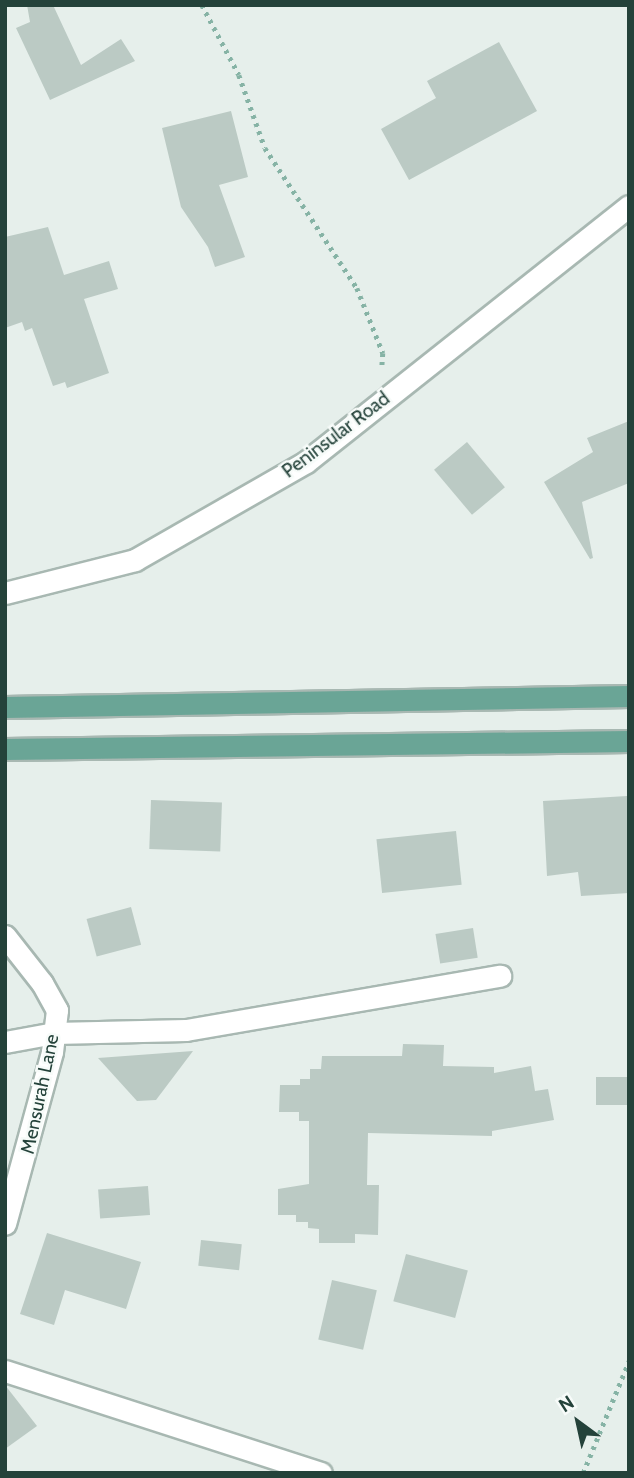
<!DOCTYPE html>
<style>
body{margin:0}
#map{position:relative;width:634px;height:1478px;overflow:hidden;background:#e6efeb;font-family:Cabin,sans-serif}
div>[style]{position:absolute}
.building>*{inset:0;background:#bbcac4;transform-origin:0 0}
.path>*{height:4.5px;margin-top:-2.25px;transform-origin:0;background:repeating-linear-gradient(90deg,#86b3a5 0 3.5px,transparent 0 8.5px)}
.roads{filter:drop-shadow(2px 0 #a8b8b2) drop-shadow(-2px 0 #a8b8b2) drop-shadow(0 2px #a8b8b2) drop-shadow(0 -2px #a8b8b2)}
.street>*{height:21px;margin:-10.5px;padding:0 10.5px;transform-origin:10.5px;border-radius:10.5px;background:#fff}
.primary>*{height:21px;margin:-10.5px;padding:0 10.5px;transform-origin:10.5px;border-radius:10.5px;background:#6aa596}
span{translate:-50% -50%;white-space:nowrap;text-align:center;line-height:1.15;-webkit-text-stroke:5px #f7fbf9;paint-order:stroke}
.street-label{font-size:19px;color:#24423a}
.frame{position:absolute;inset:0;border:7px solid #24423a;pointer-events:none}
.north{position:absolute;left:543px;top:1387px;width:70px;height:70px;-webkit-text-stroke:5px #f7fbf9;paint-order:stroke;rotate:327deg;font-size:19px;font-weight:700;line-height:28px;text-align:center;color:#24423a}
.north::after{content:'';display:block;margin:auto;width:24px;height:32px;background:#24423a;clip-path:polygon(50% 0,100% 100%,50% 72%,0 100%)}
</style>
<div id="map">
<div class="building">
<div style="clip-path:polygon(27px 5px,53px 5px,81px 65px,121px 39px,135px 61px,50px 100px,16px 28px,30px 22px)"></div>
<div style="clip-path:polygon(499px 42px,537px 111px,409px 180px,381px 129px,436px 98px,427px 81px)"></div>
<div style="clip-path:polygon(231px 111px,248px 177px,219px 185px,245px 257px,215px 267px,208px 247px,181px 207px,162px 128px)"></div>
<div style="clip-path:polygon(48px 227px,64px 275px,109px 261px,118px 289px,84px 299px,109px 373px,67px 388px,65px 382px,53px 386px,32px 328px,25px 331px,22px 322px,5px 328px,5px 237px)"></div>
<div style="clip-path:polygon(629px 421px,629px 483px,582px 502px,593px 558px,590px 559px,544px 482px,593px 452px,587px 438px)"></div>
<div style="left:467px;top:442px;width:59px;height:43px;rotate:50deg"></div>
<div style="clip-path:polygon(627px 796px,629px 893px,581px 896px,578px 872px,547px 876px,543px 801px)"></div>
<div style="left:151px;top:800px;width:71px;height:49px;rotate:2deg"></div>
<div style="left:456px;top:831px;width:54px;height:80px;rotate:84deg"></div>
<div style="left:131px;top:907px;width:39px;height:46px;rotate:75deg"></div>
<div style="left:473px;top:928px;width:30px;height:38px;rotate:81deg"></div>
<div style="clip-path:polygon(403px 1044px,444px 1045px,443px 1066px,494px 1067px,494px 1073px,531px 1066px,535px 1091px,548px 1089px,554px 1120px,492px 1131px,492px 1136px,368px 1133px,367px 1185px,379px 1185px,378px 1235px,355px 1234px,355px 1243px,319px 1243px,319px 1229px,308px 1228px,308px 1222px,296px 1222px,296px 1215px,278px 1215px,278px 1189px,309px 1184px,309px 1121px,299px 1121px,299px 1112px,279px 1112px,280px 1085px,300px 1085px,300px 1079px,310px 1079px,310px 1069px,321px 1069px,322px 1056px,402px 1056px)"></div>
<div style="clip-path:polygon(193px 1051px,156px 1100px,137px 1101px,98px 1058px)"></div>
<div style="left:629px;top:1077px;width:28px;height:33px;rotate:90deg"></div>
<div style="left:148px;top:1186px;width:29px;height:50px;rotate:86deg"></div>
<div style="clip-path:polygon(47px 1233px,141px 1262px,126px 1309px,65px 1290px,54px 1325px,20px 1314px)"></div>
<div style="left:201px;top:1240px;width:41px;height:26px;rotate:6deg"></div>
<div style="left:406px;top:1254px;width:64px;height:49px;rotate:15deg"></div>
<div style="left:332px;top:1280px;width:46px;height:61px;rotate:13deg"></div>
<div style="clip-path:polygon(5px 1385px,37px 1426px,5px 1449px)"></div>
</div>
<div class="path">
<div style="left:202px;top:5px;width:79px;rotate:62.1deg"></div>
<div style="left:239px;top:75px;width:77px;rotate:70.4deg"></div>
<div style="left:265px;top:148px;width:168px;rotate:56.7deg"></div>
<div style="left:357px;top:288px;width:70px;rotate:68.2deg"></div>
<div style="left:383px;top:353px;width:15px;rotate:94deg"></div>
<div style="left:583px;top:1473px;width:121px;rotate:-67.7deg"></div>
</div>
<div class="roads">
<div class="street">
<div style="left:5px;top:593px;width:134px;rotate:-14.2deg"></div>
<div style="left:135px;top:560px;width:197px;rotate:-29.8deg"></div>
<div style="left:306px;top:462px;width:412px;rotate:-38.4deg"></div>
<div style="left:5px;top:936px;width:60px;rotate:51.8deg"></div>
<div style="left:42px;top:983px;width:31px;rotate:61deg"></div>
<div style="left:57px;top:1010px;width:42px;rotate:96.8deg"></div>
<div style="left:52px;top:1052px;width:178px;rotate:105.3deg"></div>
<div style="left:5px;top:1042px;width:50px;rotate:-10.4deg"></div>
<div style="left:54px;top:1033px;width:132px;rotate:-1.3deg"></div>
<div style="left:186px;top:1030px;width:319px;rotate:-9.8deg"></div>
<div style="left:5px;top:1371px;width:332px;rotate:17.9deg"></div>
</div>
<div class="primary">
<div style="left:5px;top:707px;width:624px;rotate:-1.01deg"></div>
<div style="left:5px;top:749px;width:624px;rotate:-0.73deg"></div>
</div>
</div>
<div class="street-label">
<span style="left:336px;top:435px;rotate:-37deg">Peninsular Road</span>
<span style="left:40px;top:1094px;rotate:-78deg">Mensurah Lane</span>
</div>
<div class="frame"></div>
<div class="north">N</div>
</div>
